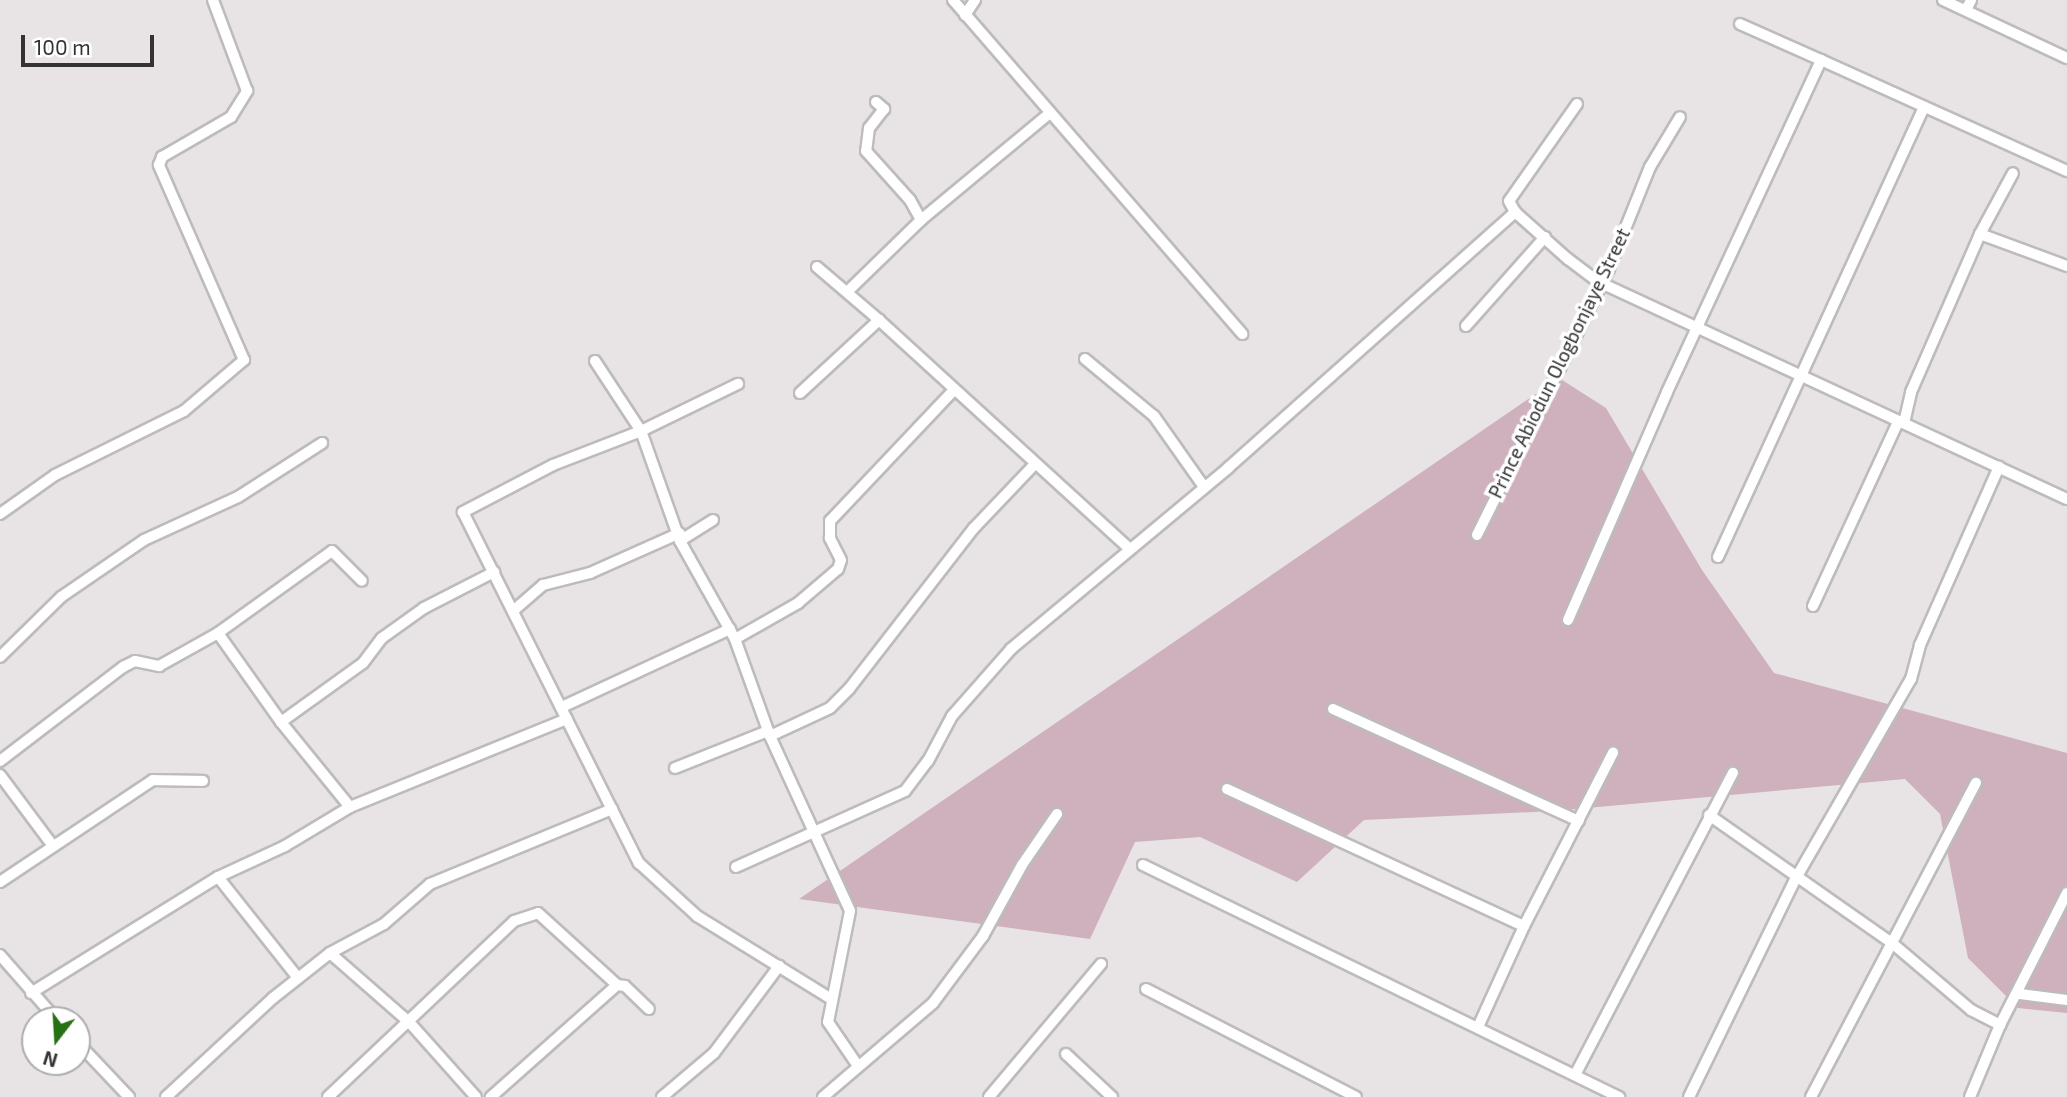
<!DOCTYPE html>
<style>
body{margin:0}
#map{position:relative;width:2067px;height:1097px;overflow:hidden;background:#e8e4e6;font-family:"Exo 2",sans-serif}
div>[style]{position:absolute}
.green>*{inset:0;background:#cfb0bd}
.roads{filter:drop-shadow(2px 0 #bebbbc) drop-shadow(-2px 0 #bebbbc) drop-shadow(0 2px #bebbbc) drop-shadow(0 -2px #bebbbc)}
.street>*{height:10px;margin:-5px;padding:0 5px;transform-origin:5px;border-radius:5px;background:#fff}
span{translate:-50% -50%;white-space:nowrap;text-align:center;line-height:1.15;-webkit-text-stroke:7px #fff;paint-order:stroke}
.street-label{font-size:19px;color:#343334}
.north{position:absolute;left:21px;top:1006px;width:70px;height:70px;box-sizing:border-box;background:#fff;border:2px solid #aeadae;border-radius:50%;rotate:197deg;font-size:19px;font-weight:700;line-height:28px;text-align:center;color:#343334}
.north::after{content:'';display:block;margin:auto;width:24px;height:32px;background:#267114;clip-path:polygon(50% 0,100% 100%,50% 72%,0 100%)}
.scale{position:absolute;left:21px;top:35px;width:133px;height:32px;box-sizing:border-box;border:4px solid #343334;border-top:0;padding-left:9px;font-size:21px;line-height:24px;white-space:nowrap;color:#343334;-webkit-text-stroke:5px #fff;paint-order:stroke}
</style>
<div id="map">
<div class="green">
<div style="clip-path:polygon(1559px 378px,1606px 408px,1702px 570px,1774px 673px,2067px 753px,2067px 1013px,2018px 1008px,1968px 958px,1940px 814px,1905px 779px,1554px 811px,1364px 820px,1297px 882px,1200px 837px,1135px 842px,1090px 939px,799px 899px)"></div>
</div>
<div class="roads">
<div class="street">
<div style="left:953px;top:0;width:442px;rotate:49.1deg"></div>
<div style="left:1943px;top:0;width:137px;rotate:25.1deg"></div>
<div style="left:1966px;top:10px;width:11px;rotate:-63deg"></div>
<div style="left:965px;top:15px;width:18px;rotate:-56deg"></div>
<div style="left:1740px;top:24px;width:89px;rotate:24deg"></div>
<div style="left:876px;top:102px;width:11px;rotate:41deg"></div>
<div style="left:884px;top:109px;width:24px;rotate:128deg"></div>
<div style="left:869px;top:128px;width:23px;rotate:97deg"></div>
<div style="left:866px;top:151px;width:66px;rotate:48.1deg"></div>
<div style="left:910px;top:200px;width:23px;rotate:61deg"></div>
<div style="left:1577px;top:104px;width:118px;rotate:125deg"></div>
<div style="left:1509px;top:201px;width:13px;rotate:61deg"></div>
<div style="left:1515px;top:212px;width:71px;rotate:41.6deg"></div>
<div style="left:1568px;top:259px;width:39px;rotate:37deg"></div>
<div style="left:1599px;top:282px;width:516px;rotate:24.88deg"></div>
<div style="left:1980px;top:234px;width:93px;rotate:20.2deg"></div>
<div style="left:817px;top:267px;width:82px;rotate:40.5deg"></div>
<div style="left:848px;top:291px;width:102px;rotate:-44.2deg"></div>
<div style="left:921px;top:220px;width:168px;rotate:-39.7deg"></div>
<div style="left:1466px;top:326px;width:119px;rotate:-48.4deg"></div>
<div style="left:1085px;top:359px;width:89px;rotate:39.6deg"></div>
<div style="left:1154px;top:416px;width:87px;rotate:54.8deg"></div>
<div style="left:595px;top:361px;width:84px;rotate:56.7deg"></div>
<div style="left:641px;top:431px;width:94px;rotate:158.9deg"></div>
<div style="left:553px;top:465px;width:102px;rotate:152.4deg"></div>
<div style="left:463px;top:512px;width:393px;rotate:63.4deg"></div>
<div style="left:639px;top:863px;width:79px;rotate:42.4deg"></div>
<div style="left:697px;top:916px;width:156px;rotate:31.7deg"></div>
<div style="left:800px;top:393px;width:108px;rotate:-42.7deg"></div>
<div style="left:879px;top:320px;width:340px;rotate:42.4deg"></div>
<div style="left:1904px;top:423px;width:32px;rotate:-77deg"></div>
<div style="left:1911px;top:392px;width:172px;rotate:-66.4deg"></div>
<div style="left:1980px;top:234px;width:69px;rotate:-61.6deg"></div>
<div style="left:0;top:514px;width:67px;rotate:-35.3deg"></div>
<div style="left:55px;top:475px;width:144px;rotate:-26.4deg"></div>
<div style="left:184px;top:411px;width:79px;rotate:-40.4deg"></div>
<div style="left:244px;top:360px;width:213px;rotate:-113.6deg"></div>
<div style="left:159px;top:165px;width:9px;rotate:-69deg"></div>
<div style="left:162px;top:157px;width:80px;rotate:-30.1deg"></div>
<div style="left:231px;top:117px;width:31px;rotate:-58deg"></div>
<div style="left:247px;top:91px;width:97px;rotate:-110.5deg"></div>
<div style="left:713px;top:520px;width:39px;rotate:148deg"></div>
<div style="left:680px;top:541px;width:112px;rotate:60.7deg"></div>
<div style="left:735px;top:639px;width:103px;rotate:70.2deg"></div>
<div style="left:770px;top:736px;width:192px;rotate:65.4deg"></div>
<div style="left:850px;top:911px;width:113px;rotate:101.2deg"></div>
<div style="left:828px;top:1022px;width:53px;rotate:55.7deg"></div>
<div style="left:1477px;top:535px;width:297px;rotate:-63.6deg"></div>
<div style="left:1609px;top:269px;width:110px;rotate:-68.1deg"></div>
<div style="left:1650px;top:167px;width:58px;rotate:-59deg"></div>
<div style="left:680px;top:541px;width:117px;rotate:-109.5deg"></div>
<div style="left:641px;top:431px;width:108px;rotate:-25.9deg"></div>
<div style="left:1718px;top:557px;width:495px;rotate:-65.4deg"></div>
<div style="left:1813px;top:606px;width:203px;rotate:-65.2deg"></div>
<div style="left:513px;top:611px;width:40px;rotate:-41deg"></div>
<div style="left:543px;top:585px;width:49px;rotate:-14.3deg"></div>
<div style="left:590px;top:573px;width:98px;rotate:-24deg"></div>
<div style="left:1568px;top:620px;width:249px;rotate:-66.5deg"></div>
<div style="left:1667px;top:392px;width:366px;rotate:-65.1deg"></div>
<div style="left:1821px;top:60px;width:270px;rotate:24.3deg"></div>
<div style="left:735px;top:639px;width:73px;rotate:-29.7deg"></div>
<div style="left:798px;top:603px;width:52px;rotate:-40.4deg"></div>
<div style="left:838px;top:569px;width:9px;rotate:-72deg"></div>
<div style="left:841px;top:560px;width:25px;rotate:-117deg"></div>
<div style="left:830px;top:538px;width:17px;rotate:-90deg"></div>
<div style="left:830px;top:521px;width:180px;rotate:-46.6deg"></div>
<div style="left:0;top:657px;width:86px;rotate:-44.5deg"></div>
<div style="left:61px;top:597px;width:101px;rotate:-34.5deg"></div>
<div style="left:144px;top:540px;width:103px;rotate:-24.6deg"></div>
<div style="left:238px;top:497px;width:100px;rotate:-32.7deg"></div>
<div style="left:564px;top:706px;width:183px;rotate:-24.9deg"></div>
<div style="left:1333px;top:709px;width:270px;rotate:24.5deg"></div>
<div style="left:281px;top:722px;width:101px;rotate:-35.7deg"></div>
<div style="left:363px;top:663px;width:31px;rotate:-53deg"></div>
<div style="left:382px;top:638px;width:52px;rotate:-35.5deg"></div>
<div style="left:424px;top:608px;width:79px;rotate:-27.2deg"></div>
<div style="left:770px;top:736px;width:66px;rotate:-25deg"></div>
<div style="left:830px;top:708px;width:27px;rotate:-45deg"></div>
<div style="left:849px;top:689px;width:204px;rotate:-52.2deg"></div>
<div style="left:974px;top:528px;width:88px;rotate:-46.4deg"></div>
<div style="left:0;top:761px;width:155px;rotate:-37.4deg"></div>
<div style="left:123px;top:667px;width:13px;rotate:-27deg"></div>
<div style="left:135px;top:661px;width:25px;rotate:12deg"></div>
<div style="left:159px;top:666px;width:68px;rotate:-29.2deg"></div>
<div style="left:675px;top:768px;width:100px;rotate:-21.7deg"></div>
<div style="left:0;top:775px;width:89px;rotate:53.3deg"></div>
<div style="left:1227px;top:789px;width:327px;rotate:24.8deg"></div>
<div style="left:350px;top:807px;width:109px;rotate:-129.1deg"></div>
<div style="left:281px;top:722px;width:109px;rotate:-125.3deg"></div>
<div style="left:218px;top:633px;width:140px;rotate:-35.7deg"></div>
<div style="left:332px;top:551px;width:42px;rotate:45deg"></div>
<div style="left:1709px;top:815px;width:223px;rotate:35deg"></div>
<div style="left:1892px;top:943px;width:104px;rotate:40.3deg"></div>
<div style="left:1971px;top:1010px;width:33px;rotate:27deg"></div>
<div style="left:1143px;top:865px;width:530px;rotate:25.98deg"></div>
<div style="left:736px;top:867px;width:185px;rotate:-24.2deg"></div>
<div style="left:905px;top:791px;width:38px;rotate:-53deg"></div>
<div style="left:928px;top:761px;width:51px;rotate:-61.9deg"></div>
<div style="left:952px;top:716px;width:89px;rotate:-48.6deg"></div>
<div style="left:1011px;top:649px;width:283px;rotate:-39.8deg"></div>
<div style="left:1228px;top:468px;width:385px;rotate:-41.7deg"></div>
<div style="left:218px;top:877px;width:129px;rotate:51.6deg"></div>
<div style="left:0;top:882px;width:184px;rotate:-33.7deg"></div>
<div style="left:153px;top:780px;width:50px;rotate:1.1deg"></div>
<div style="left:330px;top:953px;width:61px;rotate:-28.2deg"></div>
<div style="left:384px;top:924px;width:61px;rotate:-41deg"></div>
<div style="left:430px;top:884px;width:197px;rotate:-22.4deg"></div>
<div style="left:0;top:955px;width:86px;rotate:48.8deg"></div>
<div style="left:617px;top:985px;width:8px;rotate:7deg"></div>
<div style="left:625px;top:986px;width:33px;rotate:44deg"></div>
<div style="left:1146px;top:989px;width:236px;rotate:27.2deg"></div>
<div style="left:31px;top:993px;width:220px;rotate:-31.8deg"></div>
<div style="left:218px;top:877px;width:74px;rotate:-24.8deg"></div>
<div style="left:285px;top:846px;width:76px;rotate:-31deg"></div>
<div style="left:350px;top:807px;width:234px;rotate:-22.1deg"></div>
<div style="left:2020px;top:994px;width:47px;rotate:7.3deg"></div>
<div style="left:1478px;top:1027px;width:111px;rotate:-65.5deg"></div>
<div style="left:1524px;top:926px;width:195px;rotate:-62.8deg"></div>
<div style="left:77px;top:1042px;width:76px;rotate:46.6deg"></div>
<div style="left:1066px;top:1054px;width:63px;rotate:43.1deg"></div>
<div style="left:1575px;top:1075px;width:341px;rotate:-62.4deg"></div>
<div style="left:166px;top:1097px;width:146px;rotate:-42.8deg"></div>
<div style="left:273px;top:998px;width:73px;rotate:-38.3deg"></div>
<div style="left:330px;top:953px;width:106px;rotate:41.2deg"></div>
<div style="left:410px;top:1023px;width:99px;rotate:48.3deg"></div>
<div style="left:328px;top:1097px;width:256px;rotate:-43.4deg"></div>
<div style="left:514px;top:921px;width:25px;rotate:-18deg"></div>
<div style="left:538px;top:913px;width:107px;rotate:42.3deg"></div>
<div style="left:617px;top:985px;width:169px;rotate:138.4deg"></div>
<div style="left:662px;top:1097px;width:68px;rotate:-40.2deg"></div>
<div style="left:714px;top:1053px;width:109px;rotate:-53.2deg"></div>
<div style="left:823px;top:1097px;width:145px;rotate:-40.5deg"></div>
<div style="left:933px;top:1003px;width:84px;rotate:-53.3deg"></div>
<div style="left:983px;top:936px;width:81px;rotate:-61.2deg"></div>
<div style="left:1022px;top:865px;width:62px;rotate:-55.5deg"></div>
<div style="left:989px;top:1097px;width:174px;rotate:-49.9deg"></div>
<div style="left:1689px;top:1097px;width:244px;rotate:-64deg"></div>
<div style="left:1796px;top:878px;width:230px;rotate:-60deg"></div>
<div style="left:1911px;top:679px;width:35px;rotate:-75deg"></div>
<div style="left:1920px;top:645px;width:195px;rotate:-66.1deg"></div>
<div style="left:1811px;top:1097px;width:355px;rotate:-62.3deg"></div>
<div style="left:1970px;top:1097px;width:78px;rotate:-67.4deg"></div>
<div style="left:2000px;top:1025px;width:148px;rotate:-63.1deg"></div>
</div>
</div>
<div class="street-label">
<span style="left:1559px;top:363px;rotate:-64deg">Prince Abiodun Ologbonjaye Street</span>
</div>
<div class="north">N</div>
<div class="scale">100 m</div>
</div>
